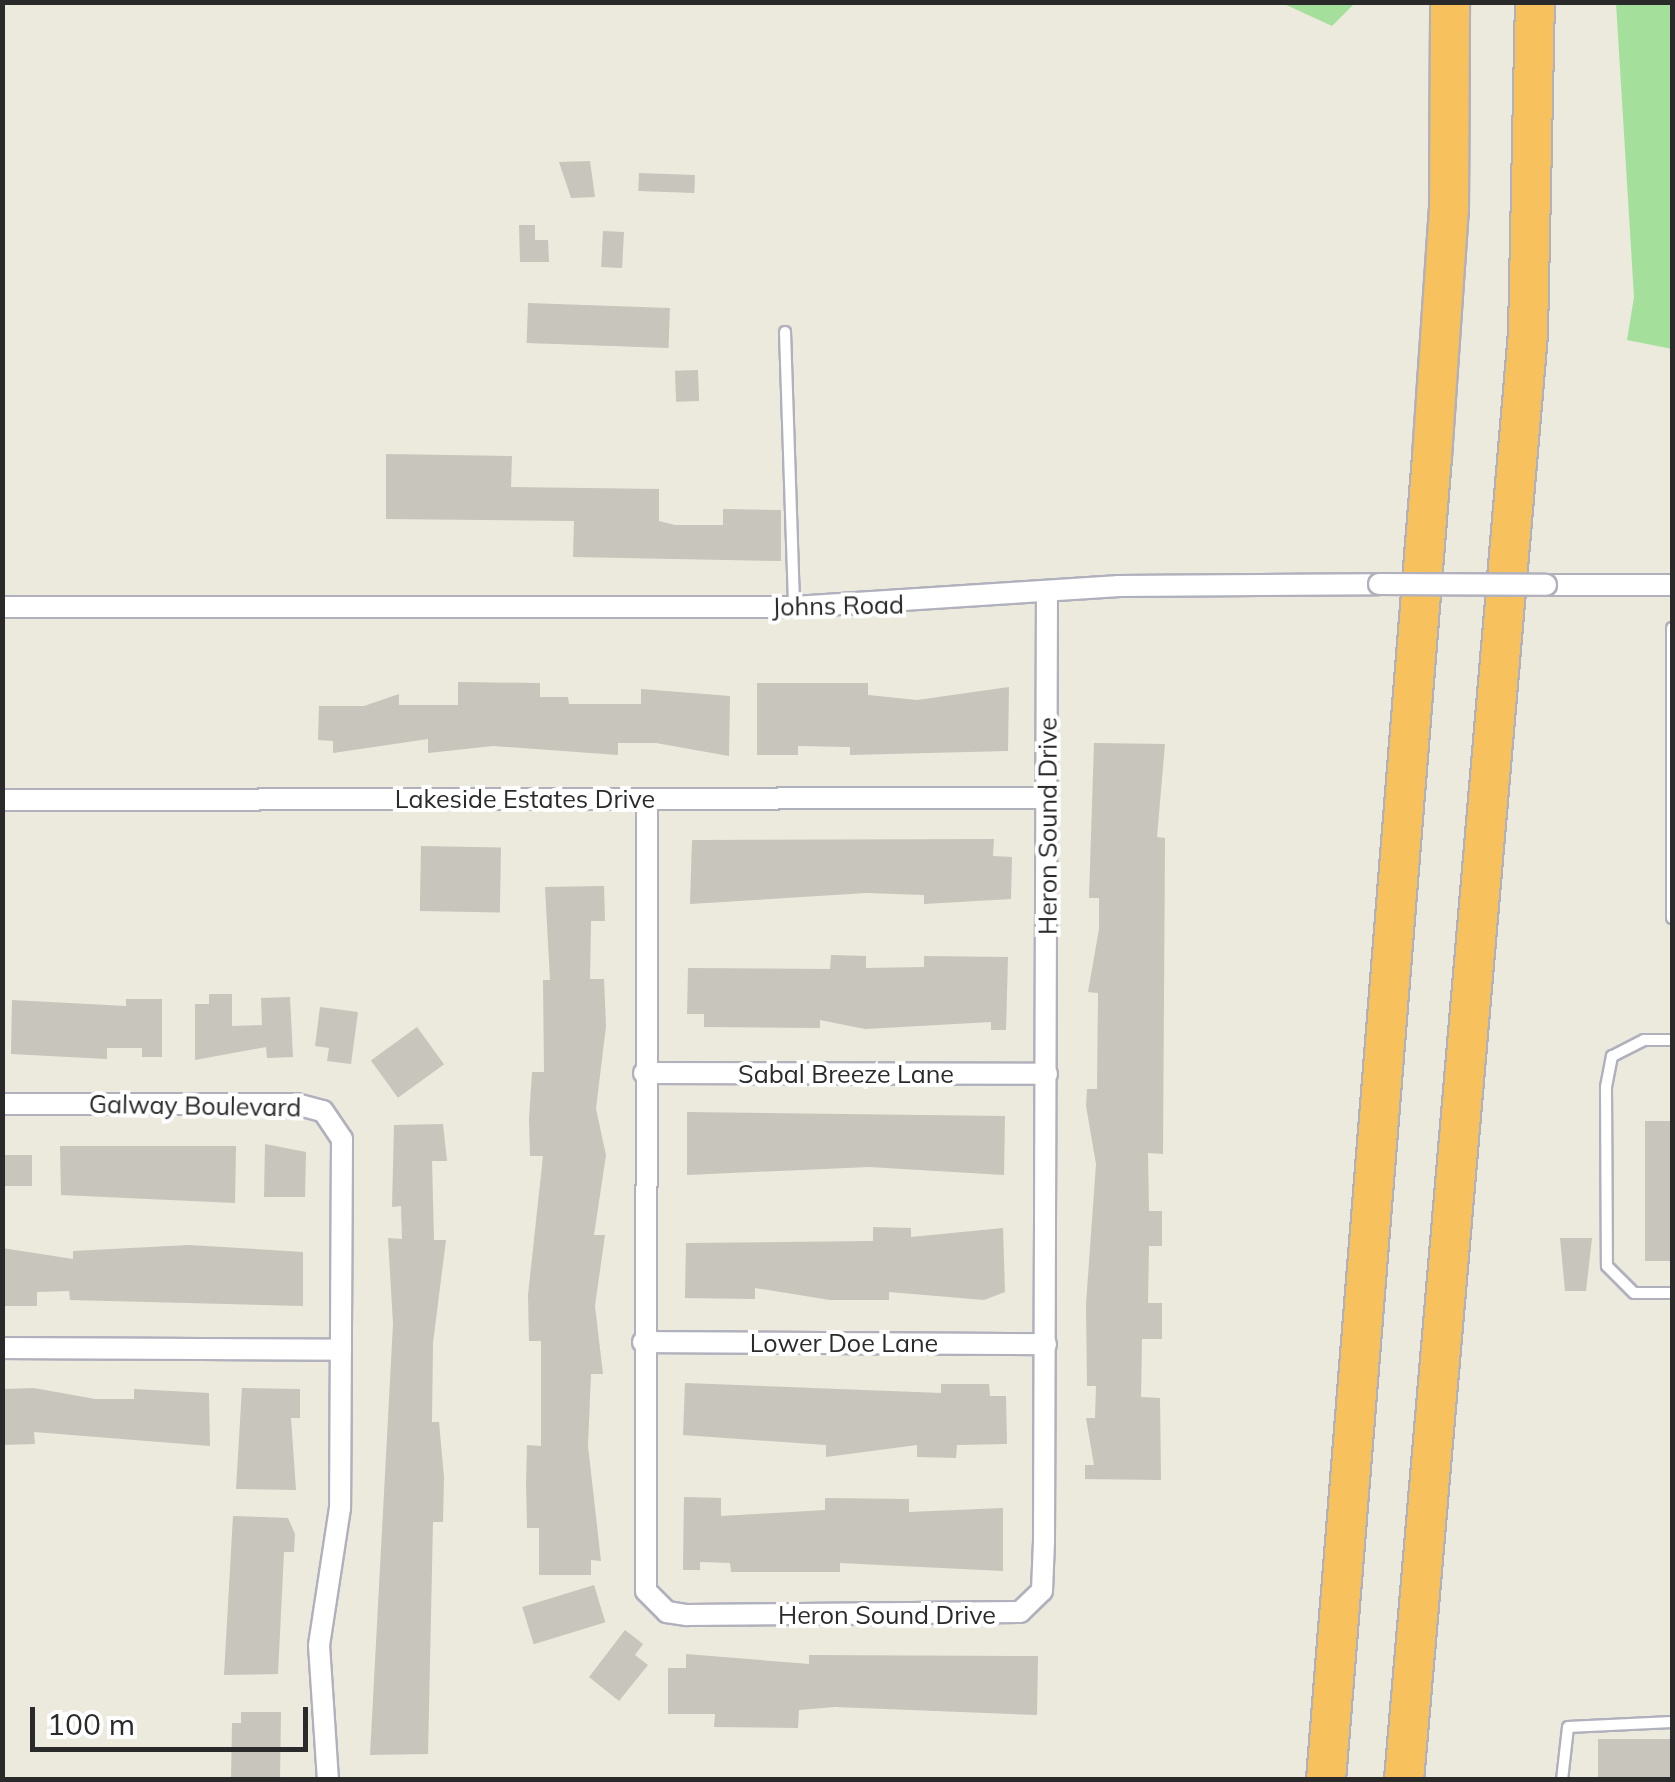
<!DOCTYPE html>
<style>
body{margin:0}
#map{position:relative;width:1675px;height:1782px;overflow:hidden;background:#ece9dd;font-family:Mulish,sans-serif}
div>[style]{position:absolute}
.green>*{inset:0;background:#a4e09c}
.building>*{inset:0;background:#c7c5bc;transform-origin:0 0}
.roads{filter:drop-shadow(2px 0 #b1b0bd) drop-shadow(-2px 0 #b1b0bd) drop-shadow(0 2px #b1b0bd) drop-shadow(0 -2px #b1b0bd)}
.lane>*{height:10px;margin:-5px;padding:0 5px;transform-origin:5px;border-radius:5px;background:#fff}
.street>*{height:20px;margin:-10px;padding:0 10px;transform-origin:10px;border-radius:10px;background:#fff}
.highway>*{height:38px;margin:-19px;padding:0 19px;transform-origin:19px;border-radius:19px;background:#f7c15d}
.bridges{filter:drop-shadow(2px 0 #b1b0bd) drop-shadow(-2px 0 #b1b0bd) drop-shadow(0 2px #b1b0bd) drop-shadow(0 -2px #b1b0bd)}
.street-bridge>*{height:20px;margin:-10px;padding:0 10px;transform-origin:10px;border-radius:10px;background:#fff}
span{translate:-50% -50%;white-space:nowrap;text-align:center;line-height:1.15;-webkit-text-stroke:8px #fff;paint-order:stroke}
.street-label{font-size:25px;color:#2a2a2a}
.frame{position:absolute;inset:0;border:5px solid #2a2a2a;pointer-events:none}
.scale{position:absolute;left:30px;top:1707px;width:278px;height:45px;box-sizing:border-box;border:5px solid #2a2a2a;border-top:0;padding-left:12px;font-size:30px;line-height:35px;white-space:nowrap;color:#2a2a2a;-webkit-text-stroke:8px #fff;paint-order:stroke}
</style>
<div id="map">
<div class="green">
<div style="clip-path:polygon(1282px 3px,1355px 3px,1332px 26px)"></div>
<div style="clip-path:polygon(1616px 3px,1672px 3px,1672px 349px,1627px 340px,1634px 297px)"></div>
</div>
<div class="building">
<div style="clip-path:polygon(590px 161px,595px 197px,571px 198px,559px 162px)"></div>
<div style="left:639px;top:173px;width:56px;height:18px;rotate:2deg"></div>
<div style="clip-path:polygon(519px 225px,535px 225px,535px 240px,548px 240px,549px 262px,520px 262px)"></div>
<div style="left:603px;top:231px;width:21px;height:36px;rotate:3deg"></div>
<div style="left:528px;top:303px;width:142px;height:40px;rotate:2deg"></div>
<div style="left:698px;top:370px;width:31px;height:23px;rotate:88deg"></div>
<div style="clip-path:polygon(386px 454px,512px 456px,511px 487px,659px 489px,659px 521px,675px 525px,723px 525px,723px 509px,781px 510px,781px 561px,573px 557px,574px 521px,386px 519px)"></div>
<div style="clip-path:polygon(458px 682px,540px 683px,540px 697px,568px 697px,569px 704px,641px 704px,641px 689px,730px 696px,729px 756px,656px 743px,618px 743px,618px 755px,493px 746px,428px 753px,428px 739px,333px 753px,333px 741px,318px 740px,319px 706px,364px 706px,399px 694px,399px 705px,458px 705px)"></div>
<div style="clip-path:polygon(757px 683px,868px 683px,868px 695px,917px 700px,1009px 687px,1008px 751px,850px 755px,850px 747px,798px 746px,798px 755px,757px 755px)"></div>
<div style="clip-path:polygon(1094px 743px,1165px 744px,1157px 837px,1165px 838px,1163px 1154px,1148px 1153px,1149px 1211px,1162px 1211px,1162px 1246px,1149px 1246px,1148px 1303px,1162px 1303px,1162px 1339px,1142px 1339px,1141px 1397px,1160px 1398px,1161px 1480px,1085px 1479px,1085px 1465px,1094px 1465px,1086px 1418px,1095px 1418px,1096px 1386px,1087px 1386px,1086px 1304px,1096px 1164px,1086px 1106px,1087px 1089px,1097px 1089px,1098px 993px,1088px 992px,1099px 929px,1099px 898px,1089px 898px)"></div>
<div style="clip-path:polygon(994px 839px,993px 856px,1012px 857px,1011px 899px,924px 904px,924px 895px,866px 893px,690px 904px,692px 840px)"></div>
<div style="left:421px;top:846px;width:80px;height:65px;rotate:1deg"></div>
<div style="clip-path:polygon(604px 886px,605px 921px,591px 921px,590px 979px,604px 979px,606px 1026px,596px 1109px,606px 1155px,594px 1235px,605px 1235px,595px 1306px,603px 1374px,591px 1374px,588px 1446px,601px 1561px,591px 1560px,591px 1575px,539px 1575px,539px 1528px,527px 1528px,526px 1482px,527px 1445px,541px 1446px,541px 1341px,529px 1341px,528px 1295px,543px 1156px,530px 1156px,529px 1119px,532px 1072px,544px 1072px,543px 980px,550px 980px,545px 887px)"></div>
<div style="clip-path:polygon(831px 955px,866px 956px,866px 968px,924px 967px,924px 956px,1008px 957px,1006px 1030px,991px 1030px,991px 1022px,865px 1029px,820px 1020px,820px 1028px,704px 1027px,704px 1014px,687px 1014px,688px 968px,830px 969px)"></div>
<div style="clip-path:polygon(209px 994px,232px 994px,232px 1026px,262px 1025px,261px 998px,290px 997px,293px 1057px,267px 1058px,266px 1047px,195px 1060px,195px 1004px,209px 1004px)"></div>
<div style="clip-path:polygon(126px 999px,162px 999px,162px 1057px,142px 1057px,142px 1048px,107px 1048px,107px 1059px,11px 1054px,12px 1000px,126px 1006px)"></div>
<div style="clip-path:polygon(320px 1007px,358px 1012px,351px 1064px,327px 1061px,329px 1048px,315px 1046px)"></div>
<div style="left:417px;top:1027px;width:46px;height:57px;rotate:54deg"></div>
<div style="clip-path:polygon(687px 1112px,1005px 1116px,1004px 1175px,869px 1167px,687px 1175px)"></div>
<div style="left:1645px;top:1121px;width:27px;height:140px"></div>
<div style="clip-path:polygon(443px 1124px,447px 1161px,432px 1161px,434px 1240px,446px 1240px,433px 1343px,432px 1422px,439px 1422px,444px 1477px,443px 1522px,433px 1522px,428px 1754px,370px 1755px,393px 1324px,388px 1238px,402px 1239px,401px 1206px,392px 1207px,394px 1125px)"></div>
<div style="clip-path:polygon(265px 1144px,306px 1152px,305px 1197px,264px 1197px)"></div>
<div style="clip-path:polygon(60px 1146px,236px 1146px,235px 1203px,61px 1195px)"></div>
<div style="left:2px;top:1155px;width:30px;height:31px"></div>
<div style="clip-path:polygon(873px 1227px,911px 1228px,911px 1237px,1003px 1228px,1005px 1292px,984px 1300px,889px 1292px,889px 1300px,830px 1300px,755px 1288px,755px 1299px,685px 1298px,686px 1243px,873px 1241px)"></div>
<div style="clip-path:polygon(1560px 1238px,1592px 1238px,1586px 1291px,1565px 1291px)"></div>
<div style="clip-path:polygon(189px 1245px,303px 1252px,303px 1306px,70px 1300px,69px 1291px,37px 1292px,37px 1306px,2px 1306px,2px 1248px,73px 1259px,73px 1251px)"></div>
<div style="clip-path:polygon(685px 1383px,941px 1393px,941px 1384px,989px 1384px,990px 1396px,1006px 1396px,1007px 1444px,957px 1445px,956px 1458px,917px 1457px,917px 1445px,826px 1457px,826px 1445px,683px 1435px)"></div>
<div style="clip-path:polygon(34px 1388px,95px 1399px,134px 1399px,134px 1389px,209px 1393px,210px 1446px,34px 1432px,35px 1444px,2px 1445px,2px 1389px)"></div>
<div style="clip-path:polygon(242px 1388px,300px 1389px,300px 1418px,291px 1418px,296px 1490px,236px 1489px)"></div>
<div style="clip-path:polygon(684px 1497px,721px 1498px,721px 1516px,825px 1510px,825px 1498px,909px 1499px,909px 1512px,1003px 1508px,1003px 1571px,840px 1563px,840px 1572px,731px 1572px,730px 1563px,700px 1562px,700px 1570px,683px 1570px)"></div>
<div style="clip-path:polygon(233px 1516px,288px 1518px,295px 1534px,294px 1552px,284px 1552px,278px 1674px,224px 1675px)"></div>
<div style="left:594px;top:1585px;width:39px;height:75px;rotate:73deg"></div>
<div style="clip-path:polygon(625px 1630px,643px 1644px,635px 1655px,648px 1665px,619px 1701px,589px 1677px)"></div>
<div style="clip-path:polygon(686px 1654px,809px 1664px,809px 1655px,1038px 1656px,1037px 1715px,835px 1707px,799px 1710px,798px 1728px,714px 1727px,715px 1714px,668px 1714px,668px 1668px,686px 1668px)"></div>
<div style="clip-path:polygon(241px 1712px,281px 1712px,280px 1780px,231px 1780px,232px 1723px,241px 1723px)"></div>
<div style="left:1672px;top:1739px;width:41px;height:74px;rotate:90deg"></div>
</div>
<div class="roads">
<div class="lane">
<div style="left:785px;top:332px;width:274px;rotate:88.1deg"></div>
<div style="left:1672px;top:628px;width:290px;rotate:90deg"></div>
<div style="left:1672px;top:1040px;width:28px;rotate:180deg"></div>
<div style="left:1644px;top:1040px;width:36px;rotate:153deg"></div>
<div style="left:1612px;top:1056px;width:32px;rotate:101deg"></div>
<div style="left:1606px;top:1087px;width:179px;rotate:89.7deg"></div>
<div style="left:1607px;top:1266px;width:38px;rotate:45deg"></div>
<div style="left:1634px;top:1293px;width:38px"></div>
<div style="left:1562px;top:1780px;width:53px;rotate:-83.5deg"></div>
<div style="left:1568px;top:1727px;width:104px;rotate:-2.8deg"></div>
</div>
<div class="street">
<div style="left:1546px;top:585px;width:126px"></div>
<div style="left:2px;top:607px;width:792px"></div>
<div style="left:794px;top:607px;width:326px;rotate:-3.7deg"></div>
<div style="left:1119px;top:586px;width:260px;rotate:-0.4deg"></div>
<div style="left:647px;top:799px;width:792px;rotate:90.07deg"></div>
<div style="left:646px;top:1591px;width:30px;rotate:45deg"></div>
<div style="left:667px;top:1612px;width:20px;rotate:9deg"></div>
<div style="left:687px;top:1615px;width:333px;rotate:-0.5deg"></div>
<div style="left:1020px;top:1612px;width:30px;rotate:-44deg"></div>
<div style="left:1042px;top:1591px;width:50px;rotate:-87.7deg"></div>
<div style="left:1044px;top:1541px;width:948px;rotate:-89.82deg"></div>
<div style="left:2px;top:800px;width:1046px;rotate:-0.11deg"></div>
<div style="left:644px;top:1073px;width:403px;rotate:0.1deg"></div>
<div style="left:2px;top:1104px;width:294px"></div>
<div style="left:296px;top:1104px;width:28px;rotate:15deg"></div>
<div style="left:323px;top:1111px;width:34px;rotate:56deg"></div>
<div style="left:342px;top:1139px;width:369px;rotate:90.3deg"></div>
<div style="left:340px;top:1508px;width:139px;rotate:98.7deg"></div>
<div style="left:319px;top:1645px;width:135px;rotate:86.2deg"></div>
<div style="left:643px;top:1342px;width:403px;rotate:0.3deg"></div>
<div style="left:2px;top:1348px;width:339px;rotate:0.3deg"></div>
</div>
<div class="highway">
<div style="left:1326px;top:1780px;width:1327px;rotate:-85.42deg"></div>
<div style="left:1432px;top:457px;width:248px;rotate:-86.1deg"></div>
<div style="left:1449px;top:210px;width:208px;rotate:-89.7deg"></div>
<div style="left:1404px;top:1780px;width:1452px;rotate:-85.1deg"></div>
<div style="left:1528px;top:333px;width:331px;rotate:-88.8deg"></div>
</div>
</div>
<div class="bridges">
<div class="street-bridge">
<div style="left:1379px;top:584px;width:167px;rotate:0.3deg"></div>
</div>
</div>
<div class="street-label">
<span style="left:838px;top:606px;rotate:-1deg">Johns Road</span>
<span style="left:525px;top:799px">Lakeside Estates Drive</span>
<span style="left:1048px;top:826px;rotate:-90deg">Heron Sound Drive</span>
<span style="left:846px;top:1074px">Sabal Breeze Lane</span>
<span style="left:195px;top:1106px;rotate:1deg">Galway Boulevard</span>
<span style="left:844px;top:1343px">Lower Doe Lane</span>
<span style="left:887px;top:1615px">Heron Sound Drive</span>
</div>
<div class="frame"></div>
<div class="scale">100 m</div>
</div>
